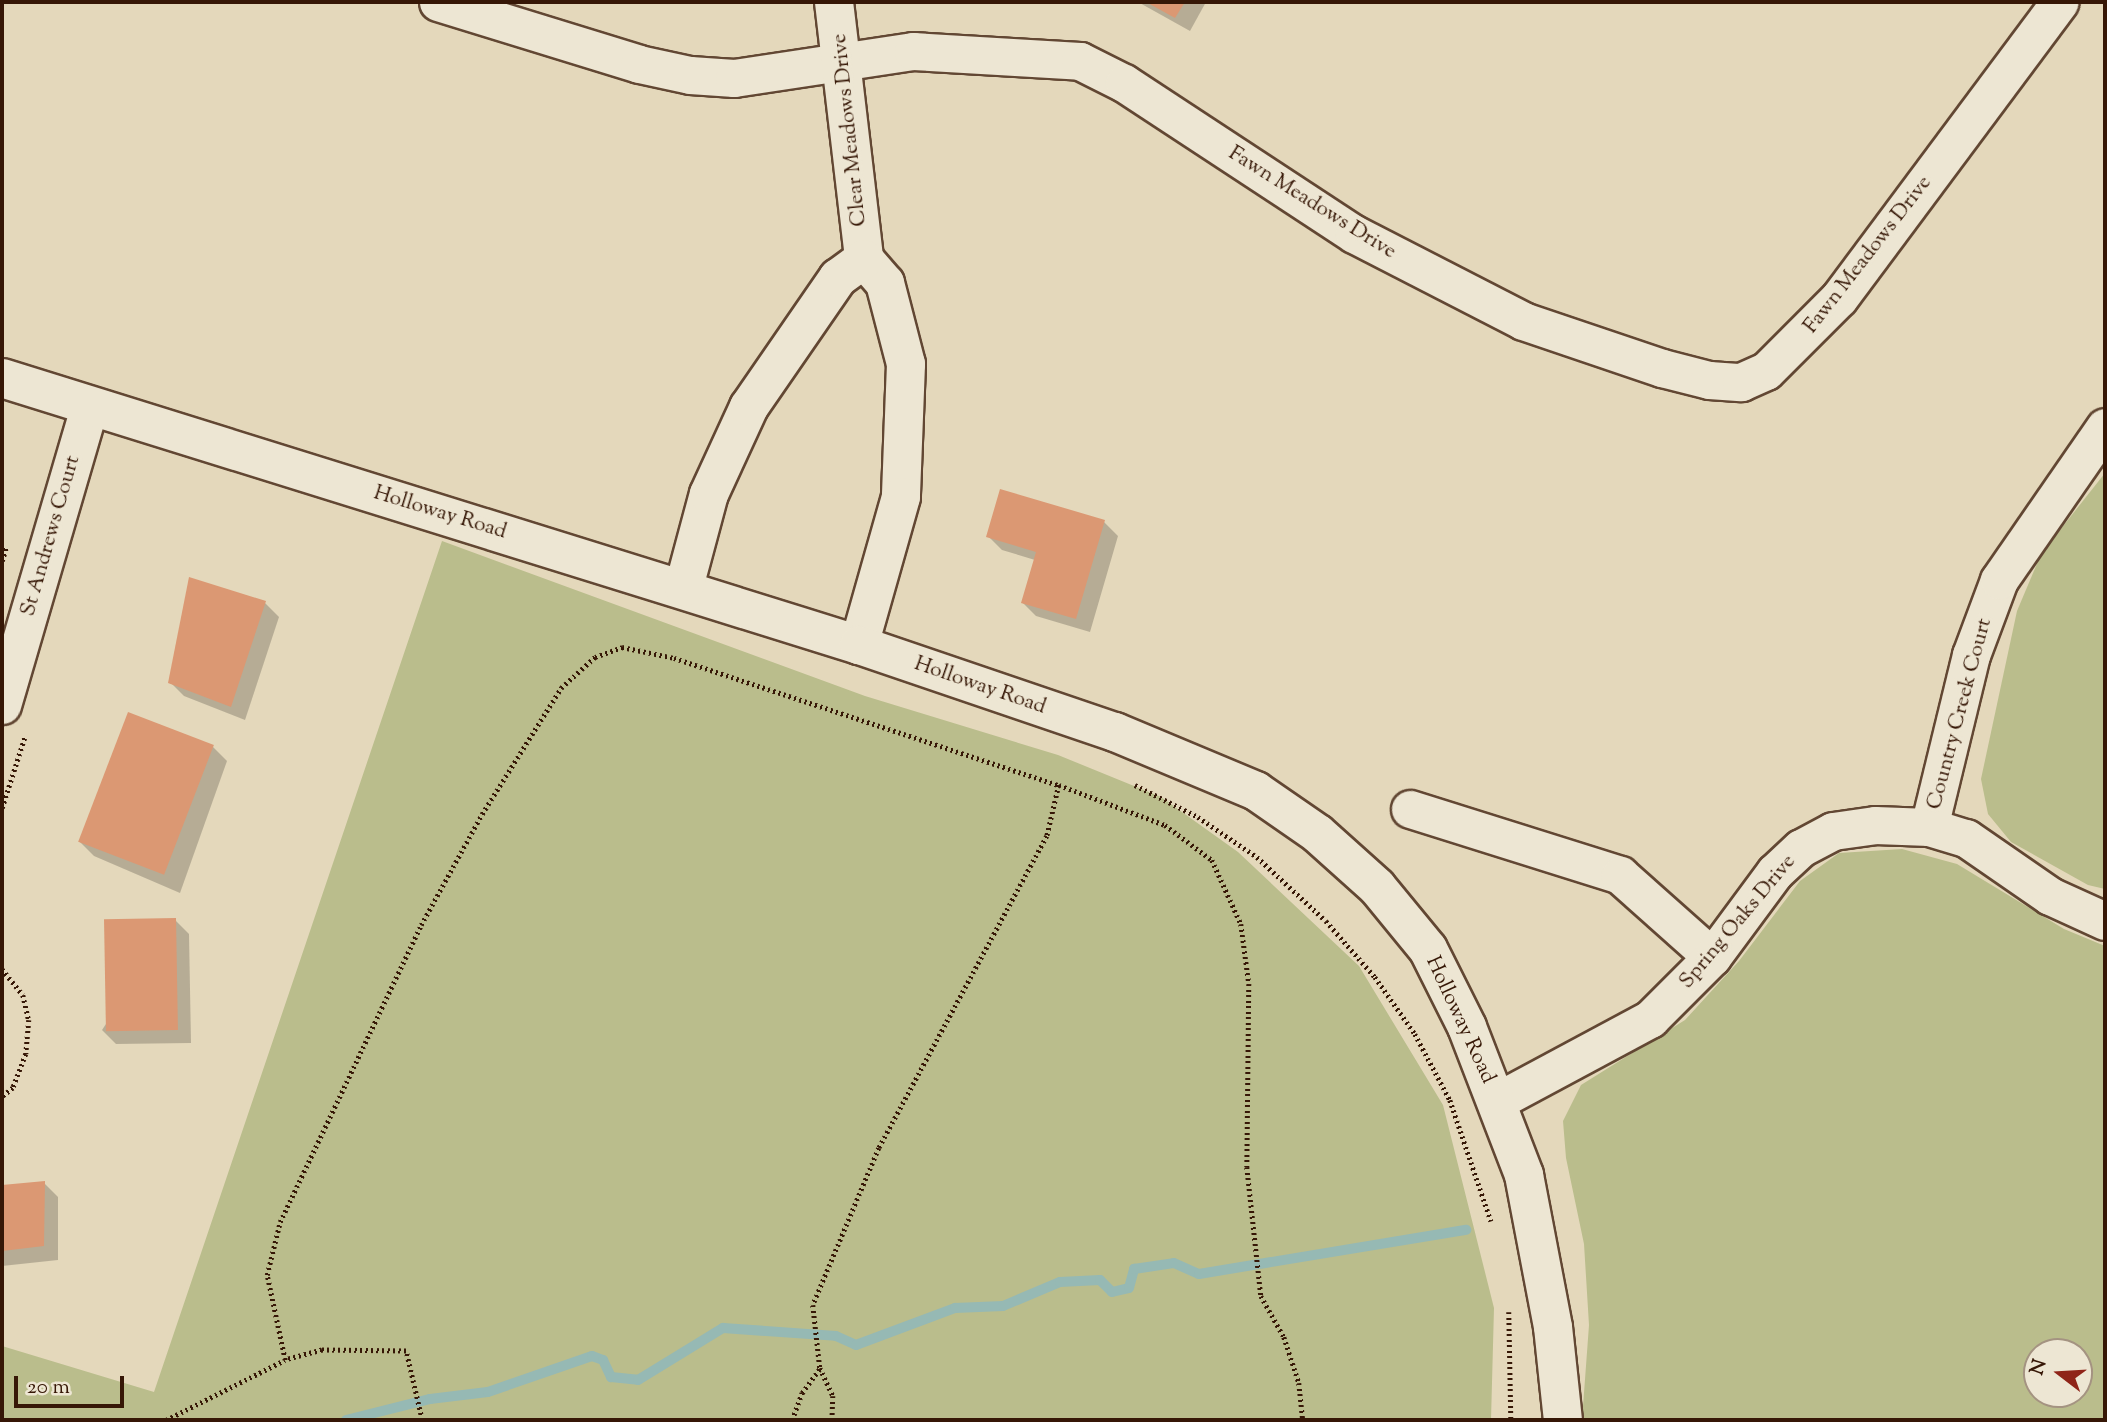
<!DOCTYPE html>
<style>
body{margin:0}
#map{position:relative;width:2107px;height:1422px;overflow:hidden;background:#e4d8bb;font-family:"Sorts Mill Goudy",serif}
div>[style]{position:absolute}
.green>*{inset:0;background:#babd8c}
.shadow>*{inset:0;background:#0003}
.stream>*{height:10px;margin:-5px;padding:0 5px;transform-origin:5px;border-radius:5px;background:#96b9b4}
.building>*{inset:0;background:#db9873;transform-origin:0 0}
.path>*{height:4.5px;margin-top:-2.25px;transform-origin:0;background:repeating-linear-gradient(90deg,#361706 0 2px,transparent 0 5.5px)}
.roads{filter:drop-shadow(2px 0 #624733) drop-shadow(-2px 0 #624733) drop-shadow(0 2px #624733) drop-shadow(0 -2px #624733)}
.minor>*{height:37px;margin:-18.5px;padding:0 18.5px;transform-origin:18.5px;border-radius:18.5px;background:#ede6d3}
.tertiary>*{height:38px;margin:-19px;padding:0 19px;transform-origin:19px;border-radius:19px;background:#ede6d3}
span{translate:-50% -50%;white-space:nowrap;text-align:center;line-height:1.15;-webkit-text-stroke:7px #ede6d3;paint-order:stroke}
.street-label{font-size:21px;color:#361706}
.frame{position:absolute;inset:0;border:4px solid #361706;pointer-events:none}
.north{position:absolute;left:2023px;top:1338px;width:70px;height:70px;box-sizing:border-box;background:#ede6d3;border:2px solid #a49381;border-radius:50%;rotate:287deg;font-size:19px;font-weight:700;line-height:28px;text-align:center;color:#361706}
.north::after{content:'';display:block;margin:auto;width:24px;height:32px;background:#8f2418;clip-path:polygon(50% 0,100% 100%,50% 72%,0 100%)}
.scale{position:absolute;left:14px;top:1376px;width:110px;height:32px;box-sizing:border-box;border:4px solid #361706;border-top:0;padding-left:9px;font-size:21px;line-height:24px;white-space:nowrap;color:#361706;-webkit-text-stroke:5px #ede6d3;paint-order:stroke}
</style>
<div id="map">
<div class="green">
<div style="clip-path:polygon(2105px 473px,2105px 889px,2088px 885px,2011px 842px,1988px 814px,1981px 779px,2017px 611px,2041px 554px)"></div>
<div style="clip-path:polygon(442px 541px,865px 696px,1058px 755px,1161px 797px,1238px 852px,1359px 966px,1443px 1105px,1494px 1308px,1491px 1420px,2px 1420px,2px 1346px,154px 1392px)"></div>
<div style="clip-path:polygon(evenodd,1902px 849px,1957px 864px,2064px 929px,2105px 946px,2105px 1420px,1582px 1420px,1589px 1325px,1584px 1244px,1566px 1158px,1563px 1121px,1581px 1085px,1685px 1020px,1739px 961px,1800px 881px,1839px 853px,1902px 849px,2079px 1352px,2079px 1394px,2037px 1394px,2037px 1352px,2079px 1352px)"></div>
</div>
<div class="shadow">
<div style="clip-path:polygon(1138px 2px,1206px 2px,1190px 31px)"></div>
<div style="clip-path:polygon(1104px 522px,1118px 536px,1090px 632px,1036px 616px,1022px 602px,1035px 560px,1002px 550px,988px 536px)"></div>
<div style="clip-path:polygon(265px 603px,279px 617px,245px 720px,184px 696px,170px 682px)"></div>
<div style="clip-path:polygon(213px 747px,227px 761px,180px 893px,94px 856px,80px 842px)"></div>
<div style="clip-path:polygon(175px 920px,189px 934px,191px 1043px,116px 1044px,102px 1030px)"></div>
<div style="clip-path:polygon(44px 1183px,58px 1197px,58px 1260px,2px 1266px,2px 1186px)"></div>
</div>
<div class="stream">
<div style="left:346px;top:1420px;width:87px;rotate:-14deg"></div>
<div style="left:430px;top:1399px;width:58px;rotate:-6.9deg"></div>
<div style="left:488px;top:1392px;width:110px;rotate:-19.1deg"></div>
<div style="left:592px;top:1356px;width:12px;rotate:20deg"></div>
<div style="left:603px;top:1360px;width:19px;rotate:65deg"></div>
<div style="left:611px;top:1377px;width:27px;rotate:6deg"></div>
<div style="left:638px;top:1380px;width:100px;rotate:-31.5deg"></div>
<div style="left:723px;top:1328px;width:113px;rotate:4deg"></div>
<div style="left:836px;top:1336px;width:22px;rotate:24deg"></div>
<div style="left:856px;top:1345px;width:106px;rotate:-20.5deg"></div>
<div style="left:955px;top:1308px;width:48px;rotate:-2.4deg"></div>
<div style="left:1003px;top:1306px;width:62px;rotate:-22.8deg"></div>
<div style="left:1060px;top:1282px;width:40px;rotate:-2.9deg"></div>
<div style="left:1100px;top:1280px;width:17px;rotate:45deg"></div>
<div style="left:1112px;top:1292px;width:17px;rotate:-13deg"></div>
<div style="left:1129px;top:1288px;width:20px;rotate:-75deg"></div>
<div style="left:1134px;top:1269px;width:40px;rotate:-8.5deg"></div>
<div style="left:1174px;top:1263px;width:27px;rotate:24deg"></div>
<div style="left:1199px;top:1274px;width:271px;rotate:-9.4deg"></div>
</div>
<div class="building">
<div style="clip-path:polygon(1146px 2px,1185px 2px,1175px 18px)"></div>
<div style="clip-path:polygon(1000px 489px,1105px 520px,1076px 619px,1021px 603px,1036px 552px,986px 537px)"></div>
<div style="clip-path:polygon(189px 577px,266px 601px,231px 707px,168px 683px)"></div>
<div style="left:128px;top:712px;width:92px;height:139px;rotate:21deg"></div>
<div style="left:176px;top:918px;width:112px;height:72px;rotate:89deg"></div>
<div style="clip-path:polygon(45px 1181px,44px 1246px,2px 1251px,2px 1185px)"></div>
</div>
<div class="path">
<div style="left:2px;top:561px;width:14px;rotate:-73deg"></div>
<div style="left:1059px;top:785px;width:113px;rotate:20.7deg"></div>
<div style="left:1165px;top:825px;width:59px;rotate:36.7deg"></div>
<div style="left:1212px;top:860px;width:70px;rotate:65.6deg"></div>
<div style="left:1241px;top:924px;width:61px;rotate:82.4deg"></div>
<div style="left:1249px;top:984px;width:183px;rotate:90.6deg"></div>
<div style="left:1247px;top:1167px;width:130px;rotate:83.8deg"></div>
<div style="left:1261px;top:1296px;width:47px;rotate:60.7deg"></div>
<div style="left:1284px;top:1337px;width:48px;rotate:71.9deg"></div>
<div style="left:1299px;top:1383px;width:37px;rotate:84deg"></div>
<div style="left:1135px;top:785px;width:71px;rotate:26.9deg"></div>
<div style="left:1198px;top:817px;width:71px;rotate:34.1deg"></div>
<div style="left:1257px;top:857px;width:94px;rotate:42.8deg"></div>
<div style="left:1326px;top:921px;width:74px;rotate:48.8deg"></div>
<div style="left:1375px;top:977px;width:70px;rotate:54.9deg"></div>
<div style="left:1415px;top:1034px;width:75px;rotate:62.1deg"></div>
<div style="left:1450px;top:1100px;width:128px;rotate:71.3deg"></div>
<div style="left:2px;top:808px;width:76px;rotate:-72.3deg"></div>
<div style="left:2px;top:969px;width:33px;rotate:51deg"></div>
<div style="left:23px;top:995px;width:26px;rotate:77deg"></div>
<div style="left:29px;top:1020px;width:34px;rotate:95deg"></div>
<div style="left:26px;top:1054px;width:36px;rotate:111deg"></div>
<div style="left:13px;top:1088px;width:14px;rotate:141deg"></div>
<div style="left:1509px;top:1312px;width:108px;rotate:88.9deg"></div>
<div style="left:106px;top:1420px;width:43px"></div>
<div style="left:166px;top:1420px;width:133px;rotate:-26.8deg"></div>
<div style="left:422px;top:1420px;width:71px;rotate:-103.1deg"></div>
<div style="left:406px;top:1351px;width:84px;rotate:-179.3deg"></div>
<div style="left:322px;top:1350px;width:38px;rotate:165deg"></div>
<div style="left:285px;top:1360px;width:87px;rotate:-102deg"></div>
<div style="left:267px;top:1275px;width:55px;rotate:-76.2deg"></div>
<div style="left:280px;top:1222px;width:329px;rotate:-64.6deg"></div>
<div style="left:421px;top:925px;width:127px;rotate:-61.2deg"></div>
<div style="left:482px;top:814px;width:149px;rotate:-57.9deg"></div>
<div style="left:561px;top:688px;width:46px;rotate:-42.4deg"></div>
<div style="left:595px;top:657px;width:29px;rotate:-20deg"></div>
<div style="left:622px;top:647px;width:53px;rotate:11.9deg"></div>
<div style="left:674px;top:658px;width:405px;rotate:18.3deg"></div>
<div style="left:1059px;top:785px;width:52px;rotate:103.2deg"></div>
<div style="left:1047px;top:836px;width:354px;rotate:118.3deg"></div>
<div style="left:879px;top:1148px;width:170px;rotate:112.8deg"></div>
<div style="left:813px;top:1305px;width:63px;rotate:83.7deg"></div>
<div style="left:820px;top:1368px;width:31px;rotate:65deg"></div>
<div style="left:833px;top:1396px;width:24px;rotate:92deg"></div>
<div style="left:792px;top:1420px;width:29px;rotate:-70deg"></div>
<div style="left:802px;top:1393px;width:31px;rotate:-54deg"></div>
</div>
<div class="roads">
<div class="minor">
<div style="left:438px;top:2px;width:210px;rotate:17.1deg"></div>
<div style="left:639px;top:64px;width:52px;rotate:12.2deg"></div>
<div style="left:690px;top:75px;width:44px;rotate:3.9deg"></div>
<div style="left:734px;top:78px;width:181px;rotate:-8.6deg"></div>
<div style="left:913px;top:51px;width:167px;rotate:3.4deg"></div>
<div style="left:1080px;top:61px;width:49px;rotate:26.6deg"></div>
<div style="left:1124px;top:83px;width:275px;rotate:33.3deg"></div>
<div style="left:1354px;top:234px;width:190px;rotate:27.2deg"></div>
<div style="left:1523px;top:321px;width:147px;rotate:18.7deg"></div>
<div style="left:1662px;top:368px;width:49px;rotate:14.3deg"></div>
<div style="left:1709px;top:380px;width:32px;rotate:4deg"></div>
<div style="left:1741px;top:382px;width:27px;rotate:-24deg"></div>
<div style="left:1766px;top:371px;width:103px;rotate:-45deg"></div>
<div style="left:1839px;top:298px;width:369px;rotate:-53.3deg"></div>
<div style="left:2px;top:705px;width:310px;rotate:-73.7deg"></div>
<div style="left:1410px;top:809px;width:220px;rotate:17.4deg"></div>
<div style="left:1620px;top:875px;width:123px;rotate:41.7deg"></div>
<div style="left:1929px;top:827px;width:177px;rotate:-76.3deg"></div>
<div style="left:1971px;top:655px;width:80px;rotate:-69.5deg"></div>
<div style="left:1999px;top:580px;width:186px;rotate:-55.3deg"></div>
<div style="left:1497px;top:1101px;width:174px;rotate:-28.2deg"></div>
<div style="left:1650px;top:1019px;width:88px;rotate:-45deg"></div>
<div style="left:1712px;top:957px;width:106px;rotate:-53.5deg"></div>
<div style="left:1775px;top:872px;width:35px;rotate:-43deg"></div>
<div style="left:1801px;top:848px;width:36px;rotate:-28deg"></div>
<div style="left:1833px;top:831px;width:42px;rotate:-8.1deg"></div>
<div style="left:1875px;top:825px;width:54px;rotate:2.1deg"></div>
<div style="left:1929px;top:827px;width:39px;rotate:17deg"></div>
<div style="left:1966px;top:838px;width:102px;rotate:34.6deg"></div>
<div style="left:2050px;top:896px;width:60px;rotate:24.4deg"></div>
</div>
<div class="tertiary">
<div style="left:834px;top:2px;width:259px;rotate:83.3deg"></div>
<div style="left:864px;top:259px;width:32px;rotate:49deg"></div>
<div style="left:885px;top:283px;width:84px;rotate:75.5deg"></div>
<div style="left:906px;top:364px;width:133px;rotate:92.2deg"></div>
<div style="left:901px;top:497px;width:154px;rotate:105.8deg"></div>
<div style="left:2px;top:378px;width:898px;rotate:17.3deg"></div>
<div style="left:859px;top:645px;width:270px;rotate:18.8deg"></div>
<div style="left:1115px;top:732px;width:153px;rotate:22.7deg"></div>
<div style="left:1256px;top:791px;width:75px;rotate:34.7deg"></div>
<div style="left:1318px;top:834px;width:79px;rotate:41.9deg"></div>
<div style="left:1377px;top:887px;width:80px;rotate:50.6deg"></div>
<div style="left:1428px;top:949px;width:87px;rotate:63.4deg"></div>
<div style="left:1467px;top:1027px;width:159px;rotate:68.9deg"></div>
<div style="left:1524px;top:1175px;width:155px;rotate:79.2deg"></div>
<div style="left:1553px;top:1327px;width:94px;rotate:83.9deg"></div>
<div style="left:684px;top:587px;width:96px;rotate:-75deg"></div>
<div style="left:709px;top:494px;width:96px;rotate:-65.3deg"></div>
<div style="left:749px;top:407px;width:157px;rotate:-55.4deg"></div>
<div style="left:838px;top:278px;width:32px;rotate:-36deg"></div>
</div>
</div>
<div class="street-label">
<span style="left:850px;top:130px;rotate:-96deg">Clear Meadows Drive</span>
<span style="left:1312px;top:203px;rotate:32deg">Fawn Meadows Drive</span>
<span style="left:1868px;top:255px;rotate:-52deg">Fawn Meadows Drive</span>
<span style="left:440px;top:513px;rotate:17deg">Holloway Road</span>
<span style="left:51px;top:536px;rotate:-74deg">St Andrews Court</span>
<span style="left:980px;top:686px;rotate:19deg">Holloway Road</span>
<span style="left:1960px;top:714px;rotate:-75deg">Country Creek Court</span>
<span style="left:1738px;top:922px;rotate:-50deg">Spring Oaks Drive</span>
<span style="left:1460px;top:1020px;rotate:65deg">Holloway Road</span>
</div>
<div class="frame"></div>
<div class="north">N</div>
<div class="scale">20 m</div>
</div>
